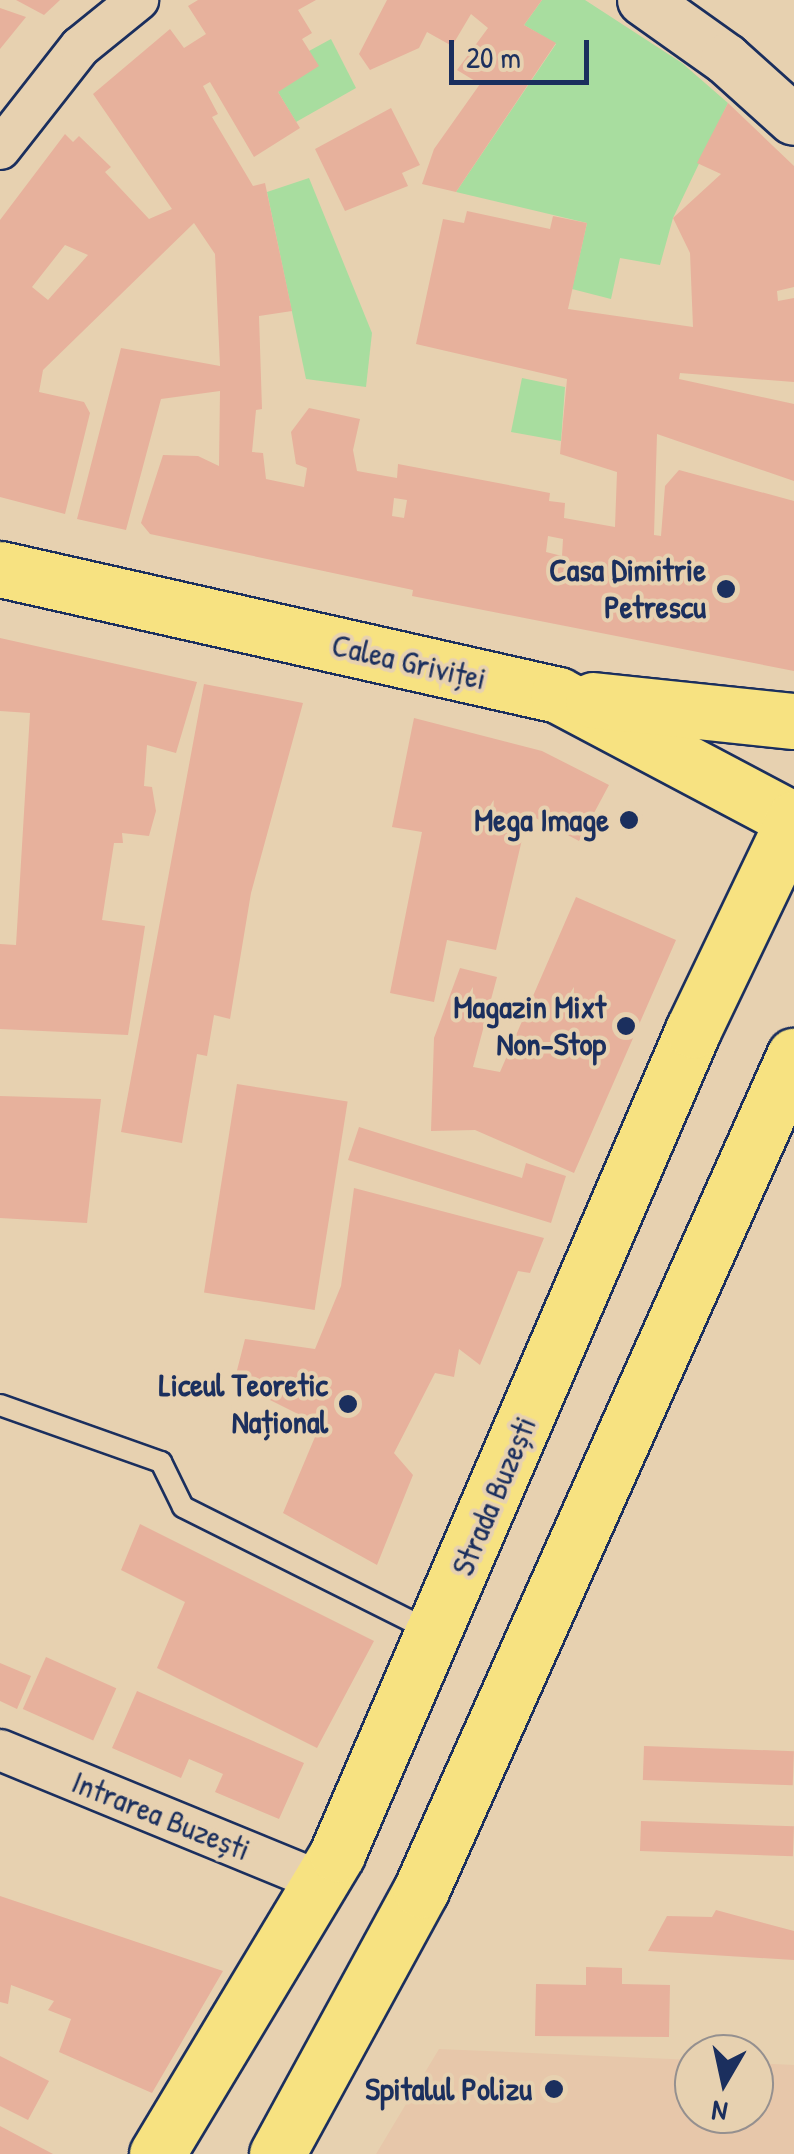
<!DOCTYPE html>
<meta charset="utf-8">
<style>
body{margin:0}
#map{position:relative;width:794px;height:2154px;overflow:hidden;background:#e7d1b0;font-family:"Patrick Hand",sans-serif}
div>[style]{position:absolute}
.built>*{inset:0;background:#e7c7aa}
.green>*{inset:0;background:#a8dd9f}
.building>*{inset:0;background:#e7b19c;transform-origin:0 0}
.roads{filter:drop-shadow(2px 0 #1b2f5e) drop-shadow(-2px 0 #1b2f5e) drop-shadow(0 2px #1b2f5e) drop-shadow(0 -2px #1b2f5e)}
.service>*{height:20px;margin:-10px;padding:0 10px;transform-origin:10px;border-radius:10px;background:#e7d1b0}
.minor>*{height:40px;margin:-20px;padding:0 20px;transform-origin:20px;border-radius:20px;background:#e7d1b0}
.tertiary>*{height:50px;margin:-25px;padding:0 25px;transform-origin:25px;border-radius:25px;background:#e7d1b0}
.primary>*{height:55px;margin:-27.5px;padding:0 27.5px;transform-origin:27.5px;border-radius:27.5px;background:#f7e281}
.dots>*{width:28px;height:28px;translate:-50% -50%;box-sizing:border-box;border:5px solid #e7d1b0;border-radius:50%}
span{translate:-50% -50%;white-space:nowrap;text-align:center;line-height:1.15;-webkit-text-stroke:8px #e7d1b0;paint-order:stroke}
.poi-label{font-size:32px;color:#1b2f5e;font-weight:700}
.right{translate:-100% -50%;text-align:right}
.street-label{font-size:32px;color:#1b2f5e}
.north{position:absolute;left:674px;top:2034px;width:100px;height:100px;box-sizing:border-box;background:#e7d1b0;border:2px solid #95908f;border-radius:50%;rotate:189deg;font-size:28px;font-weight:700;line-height:40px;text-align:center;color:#1b2f5e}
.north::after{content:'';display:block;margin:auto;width:35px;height:45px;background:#1b2f5e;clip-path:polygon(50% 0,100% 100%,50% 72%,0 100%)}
.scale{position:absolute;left:449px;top:40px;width:140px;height:45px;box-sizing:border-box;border:5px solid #1b2f5e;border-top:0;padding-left:12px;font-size:30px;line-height:35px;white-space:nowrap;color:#1b2f5e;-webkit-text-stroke:8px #e7d1b0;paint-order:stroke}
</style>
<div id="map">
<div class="built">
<div style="clip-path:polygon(439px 2049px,694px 2060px,694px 2114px,754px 2114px,754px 2063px,794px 2065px,794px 2154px,376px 2154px)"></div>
</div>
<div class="green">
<div style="clip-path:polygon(542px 0,585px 0,682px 63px,728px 103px,673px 218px,660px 265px,620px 258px,611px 299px,572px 289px,587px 223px,456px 192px,556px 44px,524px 25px)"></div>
<div style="clip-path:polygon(331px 39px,356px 88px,296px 122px,278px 92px,309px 51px)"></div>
<div style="clip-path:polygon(309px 178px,372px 333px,366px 387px,306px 379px,267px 192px)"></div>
<div style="clip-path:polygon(522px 378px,565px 387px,561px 441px,511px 432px)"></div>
</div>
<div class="building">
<div style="clip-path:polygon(16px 0,60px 0,44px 15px)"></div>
<div style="clip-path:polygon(evenodd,198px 0,316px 0,298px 10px,312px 33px,302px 39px,319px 66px,278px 92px,300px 128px,254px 157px,210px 82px,203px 86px,218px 114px,212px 117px,253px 186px,265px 183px,292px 311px,259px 316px,262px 409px,256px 410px,252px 452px,263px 453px,266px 479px,304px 487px,307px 468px,296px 464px,291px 432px,309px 408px,360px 419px,353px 450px,357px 471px,397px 478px,398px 464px,550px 493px,549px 501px,565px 503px,564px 518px,615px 527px,617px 472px,560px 454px,567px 379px,416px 344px,443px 219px,464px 223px,467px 211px,550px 229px,553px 216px,587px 223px,568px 309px,693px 327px,690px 253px,673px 218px,721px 174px,697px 163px,728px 103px,794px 166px,794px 287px,777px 291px,778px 301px,794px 298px,794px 382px,680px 373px,679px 379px,794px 404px,794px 481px,657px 434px,654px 535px,661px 536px,665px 486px,679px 470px,794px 501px,794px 671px,412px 596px,413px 590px,150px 534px,141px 523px,163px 455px,198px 456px,219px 466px,220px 391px,161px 399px,126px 530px,77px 519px,121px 348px,220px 366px,215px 254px,194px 223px,43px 370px,39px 392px,84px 402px,90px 413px,65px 514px,0 497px,0 220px,65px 134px,73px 142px,79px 136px,111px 167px,105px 172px,149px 219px,172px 209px,93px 94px,170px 29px,184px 48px,206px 34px,188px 6px,198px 0,65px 245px,88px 255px,48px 300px,32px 287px,65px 245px,198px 0,394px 498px,407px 500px,404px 518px,392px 516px,394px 498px,198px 0,548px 536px,563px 539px,562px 556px,546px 552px,548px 536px)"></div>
<div style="clip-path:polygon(387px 0,542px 0,524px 25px,556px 43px,456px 192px,422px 184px,434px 149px,480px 84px,457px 70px,488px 28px,471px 14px,452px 46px,427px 32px,419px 48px,370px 70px,359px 54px)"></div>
<div style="clip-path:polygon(0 8px,26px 17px,0 49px)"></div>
<div style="clip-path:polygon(391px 108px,420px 165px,402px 173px,408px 186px,345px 211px,315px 149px)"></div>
<div style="clip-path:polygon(0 638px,197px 682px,176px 753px,147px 745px,144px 786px,152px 787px,156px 811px,149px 836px,122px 833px,123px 843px,114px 843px,102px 920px,145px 926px,128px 1035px,0 1029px,0 944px,16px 945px,30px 713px,0 711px)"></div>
<div style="clip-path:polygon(204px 684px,303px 703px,251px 893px,230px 1019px,214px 1015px,207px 1056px,197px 1054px,182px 1143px,121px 1132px)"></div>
<div style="clip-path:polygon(414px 718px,542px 751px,609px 785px,579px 841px,528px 814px,496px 950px,447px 940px,434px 1002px,390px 993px,422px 832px,392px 827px)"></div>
<div style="clip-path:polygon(576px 897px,676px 940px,574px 1173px,475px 1130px,431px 1131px,434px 1038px,460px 968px,497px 977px,473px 1067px,500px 1072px)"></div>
<div style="left:237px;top:1084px;width:112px;height:211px;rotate:9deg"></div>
<div style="clip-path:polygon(0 1096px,101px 1099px,87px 1223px,0 1218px)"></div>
<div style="clip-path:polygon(359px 1127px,522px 1178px,526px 1163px,566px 1176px,551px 1223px,348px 1160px)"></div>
<div style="clip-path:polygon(354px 1188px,544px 1238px,530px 1273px,518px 1271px,480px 1365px,459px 1349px,454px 1377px,435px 1373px,394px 1453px,413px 1475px,377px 1565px,283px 1513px,320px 1425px,234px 1382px,245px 1339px,315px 1349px,341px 1286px)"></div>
<div style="clip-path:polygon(140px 1524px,374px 1641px,317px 1748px,157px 1668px,185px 1602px,121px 1570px)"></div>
<div style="left:46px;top:1657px;width:77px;height:57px;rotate:24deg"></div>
<div style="clip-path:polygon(0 1663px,31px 1676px,17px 1709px,0 1701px)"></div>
<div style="clip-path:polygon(137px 1691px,304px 1763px,279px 1819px,215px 1792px,223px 1774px,189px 1759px,181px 1778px,112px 1748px)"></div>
<div style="left:644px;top:1746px;width:150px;height:34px;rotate:2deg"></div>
<div style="left:641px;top:1821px;width:153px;height:30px;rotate:2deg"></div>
<div style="clip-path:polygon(0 1896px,223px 1971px,152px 2093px,59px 2052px,71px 2019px,48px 2010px,54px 2001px,11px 1985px,8px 2004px,0 2002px)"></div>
<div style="clip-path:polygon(716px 1910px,794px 1931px,794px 1960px,648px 1951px,667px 1916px,712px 1917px)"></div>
<div style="clip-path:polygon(586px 1967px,622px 1968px,622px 1984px,670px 1985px,669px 2037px,535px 2036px,536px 1984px,586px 1985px)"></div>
<div style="clip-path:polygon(0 2056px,49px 2081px,28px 2120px,0 2106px)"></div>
<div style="clip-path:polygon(0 2126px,53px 2154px,0 2154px)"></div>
</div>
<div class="roads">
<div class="service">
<div style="left:0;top:1405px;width:171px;rotate:19.5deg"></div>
<div style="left:161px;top:1462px;width:50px;rotate:63.9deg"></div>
<div style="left:183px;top:1507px;width:275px;rotate:26.6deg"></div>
</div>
<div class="minor">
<div style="left:0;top:149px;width:130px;rotate:-51.9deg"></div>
<div style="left:80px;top:47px;width:75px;rotate:-39deg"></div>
<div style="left:0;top:1750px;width:348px;rotate:22.3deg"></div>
</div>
<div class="tertiary">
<div style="left:643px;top:0;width:102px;rotate:35.4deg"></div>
<div style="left:726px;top:59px;width:91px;rotate:41.9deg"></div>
</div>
<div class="primary">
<div style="left:0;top:569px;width:572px;rotate:12.72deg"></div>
<div style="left:558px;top:695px;width:267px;rotate:27.9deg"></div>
<div style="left:593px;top:700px;width:202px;rotate:6deg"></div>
<div style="left:157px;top:2154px;width:350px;rotate:-59deg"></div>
<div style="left:337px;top:1854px;width:898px;rotate:-66.63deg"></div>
<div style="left:693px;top:1030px;width:234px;rotate:-64.4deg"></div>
<div style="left:277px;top:2154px;width:301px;rotate:-61.4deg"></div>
<div style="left:421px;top:1890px;width:914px;rotate:-65.9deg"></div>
</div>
</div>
<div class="dots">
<div style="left:726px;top:589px;background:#1b2f5e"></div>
<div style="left:629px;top:820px;background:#1b2f5e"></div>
<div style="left:626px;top:1026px;background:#1b2f5e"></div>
<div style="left:348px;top:1404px;background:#1b2f5e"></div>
<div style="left:554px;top:2089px;background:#1b2f5e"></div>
</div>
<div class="poi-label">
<span class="right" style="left:706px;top:589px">Casa Dimitrie<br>Petrescu</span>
<span class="right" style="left:609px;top:820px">Mega Image</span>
<span class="right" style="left:606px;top:1026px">Magazin Mixt<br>Non-Stop</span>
<span class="right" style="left:328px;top:1404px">Liceul Teoretic<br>Național</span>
<span class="right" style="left:532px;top:2089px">Spitalul Polizu</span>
</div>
<div class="street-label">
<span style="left:409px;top:662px;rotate:13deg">Calea Griviței</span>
<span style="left:494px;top:1496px;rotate:-67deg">Strada Buzești</span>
<span style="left:161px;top:1816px;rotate:22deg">Intrarea Buzești</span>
</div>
<div class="north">N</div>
<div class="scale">20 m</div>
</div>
